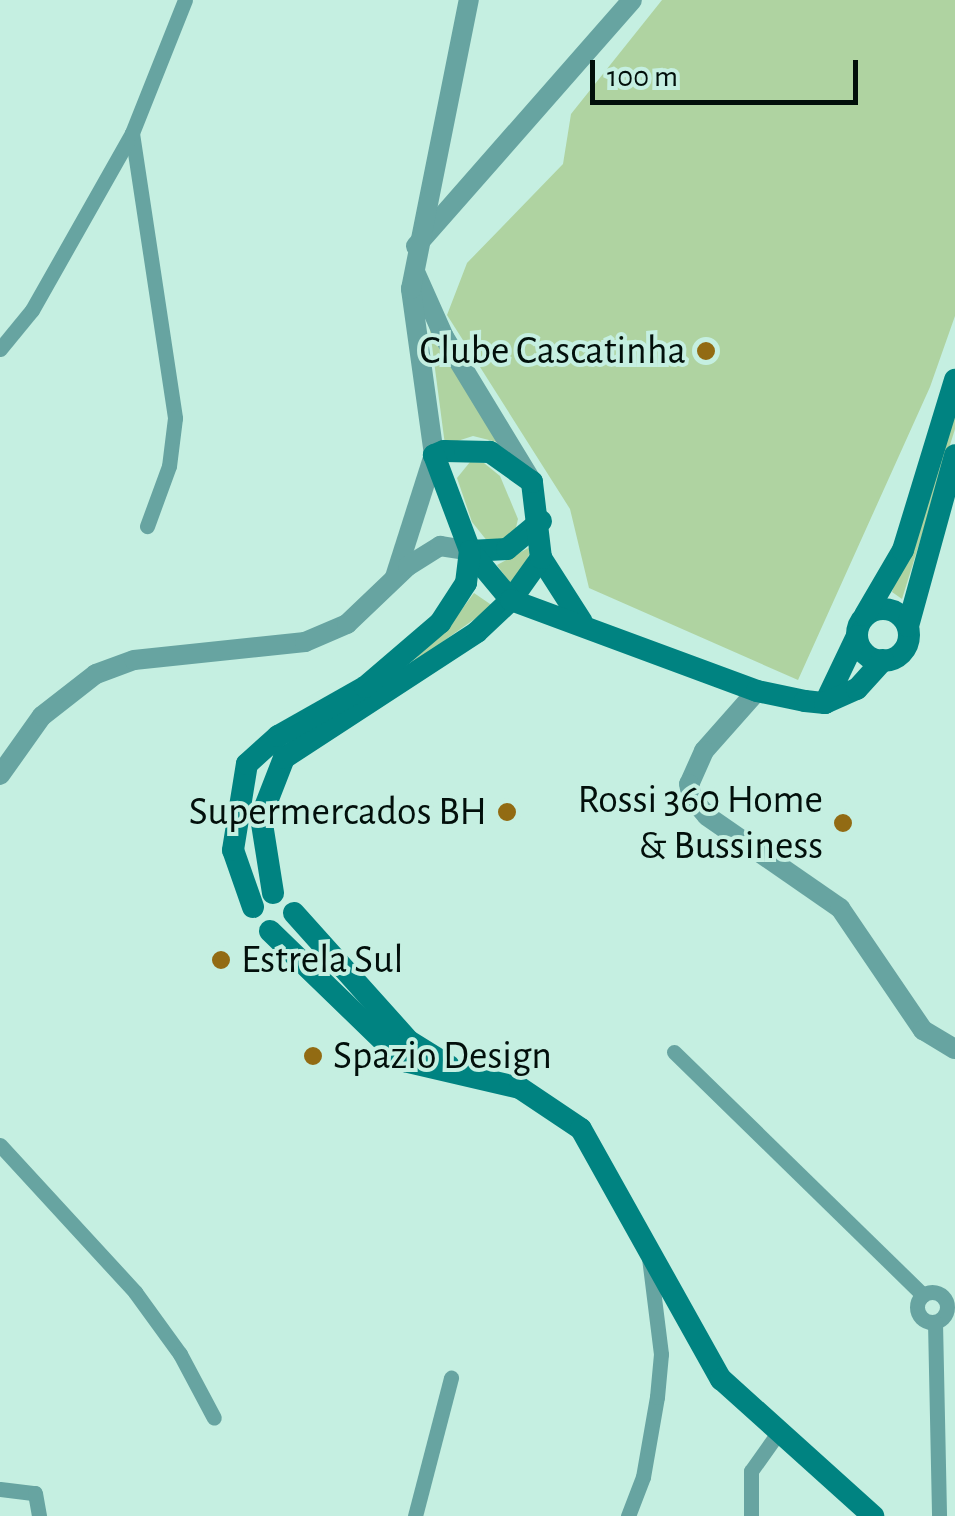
<!DOCTYPE html>
<style>
body{margin:0}
#map{position:relative;width:955px;height:1516px;overflow:hidden;background:#c5efe1;font-family:"Alegreya Sans",sans-serif}
div>[style]{position:absolute}
.green>*{inset:0;background:#afd3a1}
.minor>*{height:15px;margin:-7.5px;padding:0 7.5px;transform-origin:7.5px;border-radius:7.5px;background:#67a4a1}
.minor>.ring{margin:-7.5px;padding:0;box-sizing:content-box;background:none;border:15px solid #67a4a1;border-radius:50%}
.tertiary>*{height:20px;margin:-10px;padding:0 10px;transform-origin:10px;border-radius:10px;background:#67a4a1}
.secondary>*{height:22px;margin:-11px;padding:0 11px;transform-origin:11px;border-radius:11px;background:#008381}
.secondary>.ring{margin:-11px;padding:0;box-sizing:content-box;background:none;border:22px solid #008381;border-radius:50%}
.dots>*{width:28px;height:28px;translate:-50% -50%;box-sizing:border-box;border:5px solid #c5efe1;border-radius:50%}
span{translate:-50% -50%;white-space:nowrap;text-align:center;line-height:1.15;-webkit-text-stroke:8px #c5efe1;paint-order:stroke}
.poi-label{font-size:40px;color:#020f0b}
.right{translate:-100% -50%;text-align:right}
.left{translate:0 -50%;text-align:left}
.scale{position:absolute;left:590px;top:60px;width:268px;height:45px;box-sizing:border-box;border:5px solid #020f0b;border-top:0;padding-left:12px;font-size:30px;line-height:35px;white-space:nowrap;color:#020f0b;-webkit-text-stroke:8px #c5efe1;paint-order:stroke}
</style>
<div id="map">
<div class="green">
<div style="clip-path:polygon(662px 0,955px 0,955px 316px,930px 387px,798px 680px,589px 588px,570px 509px,447px 315px,467px 263px,563px 164px,571px 114px)"></div>
<div style="clip-path:polygon(429px 323px,497px 442px,473px 436px,445px 445px)"></div>
<div style="clip-path:polygon(955px 403px,955px 429px,902px 599px,892px 592px)"></div>
<div style="clip-path:polygon(470px 462px,484px 463px,500px 476px,518px 519px,513px 540px,488px 542px,472px 522px,457px 478px)"></div>
<div style="clip-path:polygon(532px 546px,531px 551px,513px 587px,497px 565px)"></div>
<div style="clip-path:polygon(474px 593px,493px 606px,404px 669px,448px 628px)"></div>
</div>
<div class="minor">
<div style="left:132px;top:133px;width:288px;rotate:81.4deg"></div>
<div style="left:175px;top:418px;width:48px;rotate:97.1deg"></div>
<div style="left:169px;top:466px;width:64px;rotate:110.1deg"></div>
<div style="left:0;top:349px;width:50px;rotate:-50.6deg"></div>
<div style="left:32px;top:310px;width:203px;rotate:-60.5deg"></div>
<div style="left:132px;top:133px;width:143px;rotate:-68.3deg"></div>
<div style="left:674px;top:1052px;width:348px;rotate:44.3deg"></div>
<div style="left:0;top:1145px;width:200px;rotate:47.4deg"></div>
<div style="left:135px;top:1292px;width:77px;rotate:54deg"></div>
<div style="left:180px;top:1354px;width:72px;rotate:62deg"></div>
<div class="ring" style="left:917px;top:1292px;width:15px;height:15px"></div>
<div style="left:935px;top:1322px;width:194px;rotate:88.8deg"></div>
<div style="left:0;top:1489px;width:35px;rotate:7deg"></div>
<div style="left:35px;top:1493px;width:23px;rotate:80deg"></div>
<div style="left:415px;top:1516px;width:143px;rotate:-75.4deg"></div>
<div style="left:628px;top:1516px;width:42px;rotate:-69deg"></div>
<div style="left:643px;top:1477px;width:81px;rotate:-80.1deg"></div>
<div style="left:657px;top:1397px;width:43px;rotate:-84.7deg"></div>
<div style="left:661px;top:1354px;width:97px;rotate:-97.1deg"></div>
<div style="left:751px;top:1516px;width:45px;rotate:-90deg"></div>
<div style="left:751px;top:1471px;width:47px;rotate:-54.6deg"></div>
</div>
<div class="tertiary">
<div style="left:416px;top:246px;width:327px;rotate:-48.7deg"></div>
<div style="left:416px;top:274px;width:69px;rotate:66deg"></div>
<div style="left:444px;top:337px;width:170px;rotate:58.7deg"></div>
<div style="left:395px;top:577px;width:128px;rotate:-72.3deg"></div>
<div style="left:434px;top:455px;width:168px;rotate:-97.9deg"></div>
<div style="left:411px;top:289px;width:295px;rotate:-78.7deg"></div>
<div style="left:757px;top:691px;width:80px;rotate:131.5deg"></div>
<div style="left:704px;top:751px;width:36px;rotate:114deg"></div>
<div style="left:689px;top:784px;width:14px;rotate:78deg"></div>
<div style="left:692px;top:798px;width:23px;rotate:50deg"></div>
<div style="left:707px;top:816px;width:162px;rotate:34.7deg"></div>
<div style="left:840px;top:908px;width:148px;rotate:55.8deg"></div>
<div style="left:923px;top:1030px;width:37px;rotate:31deg"></div>
<div style="left:0;top:775px;width:72px;rotate:-54.6deg"></div>
<div style="left:42px;top:716px;width:68px;rotate:-37.9deg"></div>
<div style="left:96px;top:674px;width:40px;rotate:-20.2deg"></div>
<div style="left:134px;top:660px;width:172px;rotate:-6deg"></div>
<div style="left:305px;top:642px;width:46px;rotate:-23.2deg"></div>
<div style="left:347px;top:624px;width:84px;rotate:-43.6deg"></div>
<div style="left:408px;top:566px;width:38px;rotate:-32deg"></div>
<div style="left:440px;top:546px;width:30px;rotate:9deg"></div>
</div>
<div class="secondary">
<div style="left:470px;top:551px;width:37px;rotate:-3deg"></div>
<div style="left:507px;top:549px;width:44px;rotate:-39.5deg"></div>
<div style="left:541px;top:558px;width:76px;rotate:57.4deg"></div>
<div class="ring" style="left:857px;top:609px;width:30px;height:30px"></div>
<div style="left:865px;top:615px;width:75px;rotate:-59.7deg"></div>
<div style="left:903px;top:550px;width:178px;rotate:-73deg"></div>
<div style="left:908px;top:626px;width:177px;rotate:-74.6deg"></div>
<div style="left:825px;top:703px;width:74px;rotate:-64.5deg"></div>
<div style="left:273px;top:893px;width:77px;rotate:-99deg"></div>
<div style="left:261px;top:817px;width:63px;rotate:-68.7deg"></div>
<div style="left:284px;top:758px;width:230px;rotate:-33.1deg"></div>
<div style="left:477px;top:632px;width:47px;rotate:-43.3deg"></div>
<div style="left:511px;top:600px;width:52px;rotate:-54.5deg"></div>
<div style="left:541px;top:558px;width:77px;rotate:-96.8deg"></div>
<div style="left:532px;top:482px;width:52px;rotate:-144.5deg"></div>
<div style="left:490px;top:452px;width:46px;rotate:-178.8deg"></div>
<div style="left:444px;top:451px;width:11px;rotate:158deg"></div>
<div style="left:434px;top:455px;width:103px;rotate:69.4deg"></div>
<div style="left:470px;top:551px;width:64px;rotate:50.1deg"></div>
<div style="left:511px;top:600px;width:262px;rotate:20.3deg"></div>
<div style="left:757px;top:691px;width:49px;rotate:11.8deg"></div>
<div style="left:805px;top:701px;width:20px;rotate:6deg"></div>
<div style="left:825px;top:703px;width:35px;rotate:-24deg"></div>
<div style="left:857px;top:689px;width:39px;rotate:-48deg"></div>
<div style="left:253px;top:907px;width:60px;rotate:-109.3deg"></div>
<div style="left:233px;top:850px;width:87px;rotate:-80.8deg"></div>
<div style="left:247px;top:764px;width:42px;rotate:-42.1deg"></div>
<div style="left:278px;top:736px;width:100px;rotate:-29.4deg"></div>
<div style="left:365px;top:687px;width:99px;rotate:-40.5deg"></div>
<div style="left:440px;top:623px;width:48px;rotate:-57deg"></div>
<div style="left:466px;top:583px;width:32px;rotate:-83deg"></div>
<div style="left:294px;top:913px;width:172px;rotate:48.1deg"></div>
<div style="left:409px;top:1041px;width:47px;rotate:32deg"></div>
<div style="left:270px;top:931px;width:187px;rotate:44.1deg"></div>
<div style="left:404px;top:1061px;width:119px;rotate:13.1deg"></div>
<div style="left:520px;top:1088px;width:73px;rotate:33.9deg"></div>
<div style="left:581px;top:1129px;width:287px;rotate:60.8deg"></div>
<div style="left:721px;top:1379px;width:205px;rotate:42deg"></div>
</div>
<div class="dots">
<div style="left:706px;top:351px;background:#926b13"></div>
<div style="left:507px;top:812px;background:#926b13"></div>
<div style="left:843px;top:823px;background:#926b13"></div>
<div style="left:221px;top:960px;background:#926b13"></div>
<div style="left:313px;top:1056px;background:#926b13"></div>
</div>
<div class="poi-label">
<span class="right" style="left:686px;top:351px">Clube Cascatinha</span>
<span class="right" style="left:823px;top:823px">Rossi 360 Home<br>&amp; Bussiness</span>
<span class="right" style="left:487px;top:812px">Supermercados BH</span>
<span class="left" style="left:241px;top:960px">Estrela Sul</span>
<span class="left" style="left:333px;top:1056px">Spazio Design</span>
</div>
<div class="scale">100 m</div>
</div>
